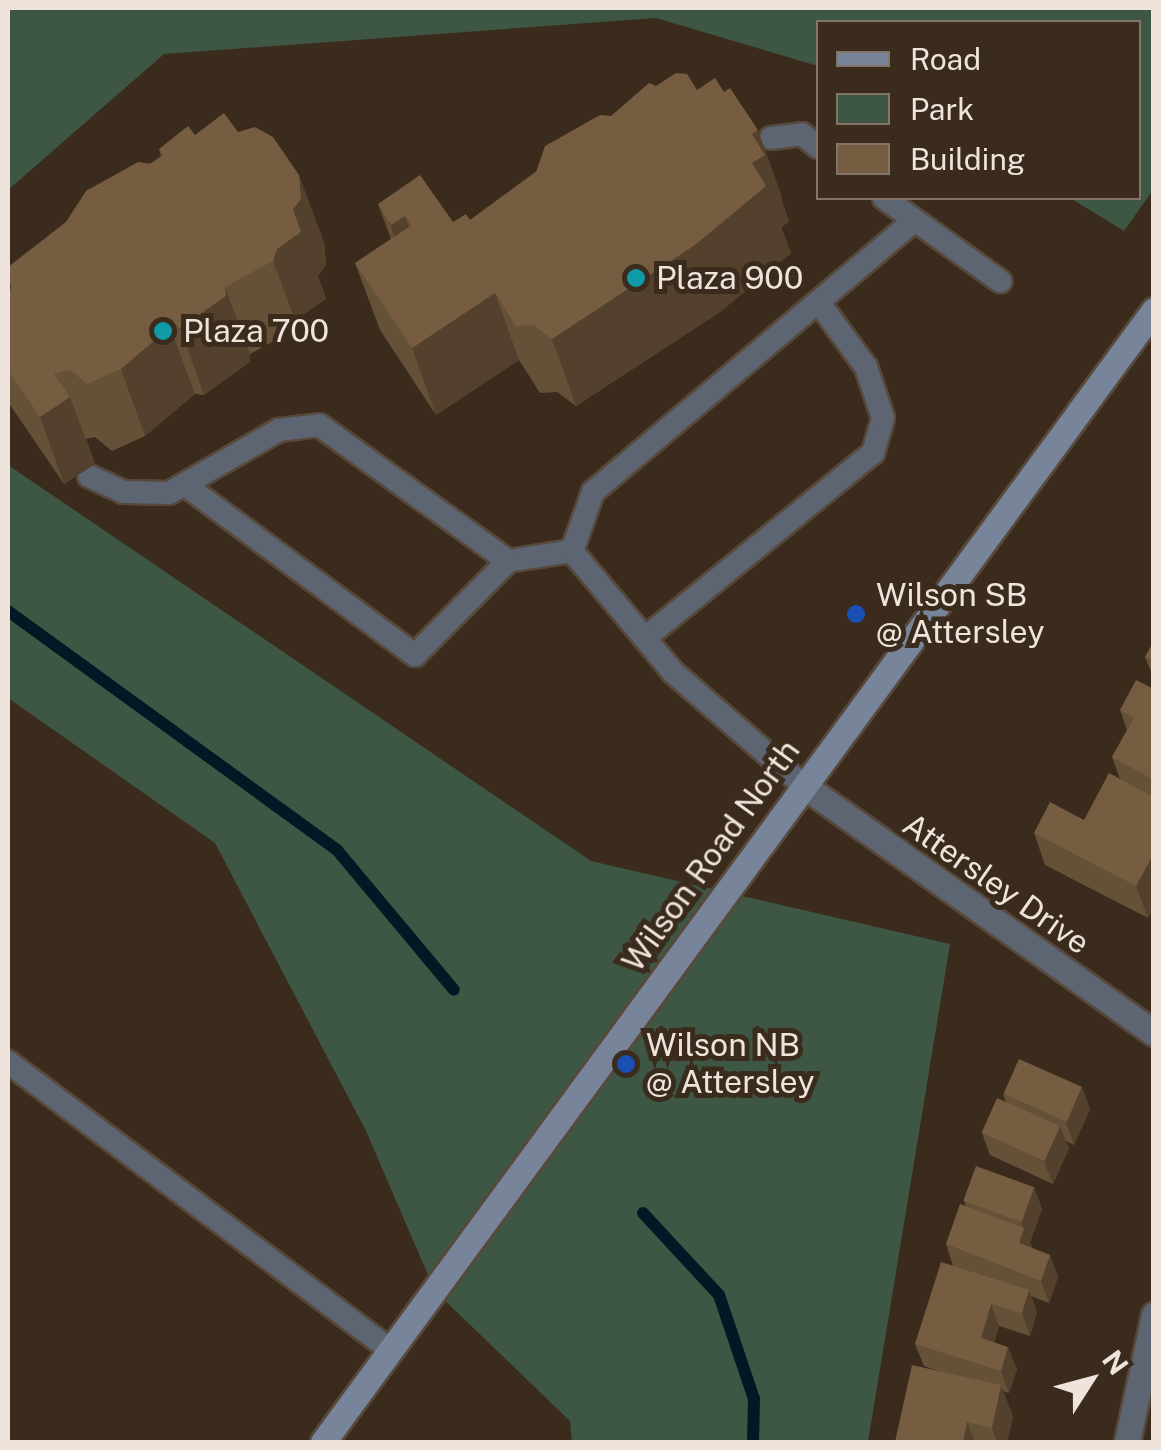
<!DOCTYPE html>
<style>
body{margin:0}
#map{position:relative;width:1161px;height:1450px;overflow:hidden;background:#3a2b1c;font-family:"Public Sans",sans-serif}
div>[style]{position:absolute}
.green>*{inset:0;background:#3e5744}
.stream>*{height:12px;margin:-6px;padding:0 6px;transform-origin:6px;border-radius:6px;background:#001924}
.roads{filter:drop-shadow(2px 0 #57493b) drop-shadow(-2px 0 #57493b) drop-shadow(0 2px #57493b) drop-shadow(0 -2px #57493b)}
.service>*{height:22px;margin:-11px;padding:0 11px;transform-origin:11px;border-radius:11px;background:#5d6573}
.minor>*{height:25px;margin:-12.5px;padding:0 12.5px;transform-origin:12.5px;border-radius:12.5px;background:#5d6573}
.secondary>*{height:25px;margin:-12.5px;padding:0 12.5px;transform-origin:12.5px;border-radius:12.5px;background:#778499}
.wall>*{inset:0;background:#655038}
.shaded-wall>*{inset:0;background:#53412e;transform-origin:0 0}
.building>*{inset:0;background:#765d41;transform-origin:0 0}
.dots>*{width:28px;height:28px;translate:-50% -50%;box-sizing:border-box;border:5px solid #3a2b1c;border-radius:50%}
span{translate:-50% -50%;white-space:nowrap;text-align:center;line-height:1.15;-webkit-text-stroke:10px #3a2b1c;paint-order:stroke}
.poi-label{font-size:32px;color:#eee4db}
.left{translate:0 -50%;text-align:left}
.street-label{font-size:32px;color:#eee4db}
.frame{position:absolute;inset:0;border:10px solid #eee4db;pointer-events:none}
.legend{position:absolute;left:816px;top:20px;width:325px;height:180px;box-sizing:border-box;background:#3a2b1c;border:2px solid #827568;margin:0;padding:12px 18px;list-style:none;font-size:30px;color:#eee4db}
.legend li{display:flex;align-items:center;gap:20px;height:50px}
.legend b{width:50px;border:2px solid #827568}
.north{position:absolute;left:1041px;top:1330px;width:100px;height:100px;-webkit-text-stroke:8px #3a2b1c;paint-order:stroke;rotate:54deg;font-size:28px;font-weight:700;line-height:40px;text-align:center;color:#eee4db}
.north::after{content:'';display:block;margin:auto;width:35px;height:45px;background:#eee4db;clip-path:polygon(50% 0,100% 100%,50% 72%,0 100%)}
</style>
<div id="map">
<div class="green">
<div style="clip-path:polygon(8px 8px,1153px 8px,1153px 190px,1124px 231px,1070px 198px,1138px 198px,1138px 22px,818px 22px,818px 66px,656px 18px,164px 54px,8px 190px)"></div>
<div style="clip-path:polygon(8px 465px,591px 861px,950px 944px,868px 1442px,572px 1442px,570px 1421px,435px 1291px,366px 1131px,215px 843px,8px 698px)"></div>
</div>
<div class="stream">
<div style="left:8px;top:611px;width:407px;rotate:36deg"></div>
<div style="left:337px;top:850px;width:182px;rotate:50.1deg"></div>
<div style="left:643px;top:1213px;width:112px;rotate:47.2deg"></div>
<div style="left:719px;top:1295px;width:110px;rotate:71.4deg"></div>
<div style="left:754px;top:1399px;width:43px;rotate:91.3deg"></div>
</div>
<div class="roads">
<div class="service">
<div style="left:771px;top:138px;width:31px;rotate:-7deg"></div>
<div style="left:802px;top:134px;width:21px;rotate:39deg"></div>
<div style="left:884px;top:198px;width:143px;rotate:35.6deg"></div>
<div style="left:89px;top:476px;width:38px;rotate:25deg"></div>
<div style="left:124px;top:492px;width:45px;rotate:1.3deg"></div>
<div style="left:169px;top:493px;width:127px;rotate:-29.8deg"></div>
<div style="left:279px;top:430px;width:40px;rotate:-7.1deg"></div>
<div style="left:319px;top:425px;width:233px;rotate:35.7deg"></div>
<div style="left:508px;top:561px;width:65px;rotate:-8.9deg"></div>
<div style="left:185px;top:485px;width:286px;rotate:36.5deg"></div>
<div style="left:415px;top:655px;width:132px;rotate:-45.3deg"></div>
<div style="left:645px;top:638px;width:294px;rotate:-39.1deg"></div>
<div style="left:873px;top:453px;width:36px;rotate:-74deg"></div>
<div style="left:883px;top:418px;width:54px;rotate:-108.4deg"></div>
<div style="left:866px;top:367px;width:79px;rotate:-126.3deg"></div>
<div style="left:804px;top:786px;width:174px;rotate:-139deg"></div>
<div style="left:673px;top:672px;width:158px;rotate:-129.9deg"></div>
<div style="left:572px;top:551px;width:63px;rotate:-70.4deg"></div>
<div style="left:593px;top:492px;width:420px;rotate:-40.2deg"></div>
<div style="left:8px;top:1062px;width:478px;rotate:37deg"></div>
</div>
<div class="minor">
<div style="left:804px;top:786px;width:428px;rotate:35.2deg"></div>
<div style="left:1127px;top:1442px;width:130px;rotate:-78deg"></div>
</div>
<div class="secondary">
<div style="left:323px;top:1442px;width:1404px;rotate:-53.72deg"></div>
</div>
</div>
<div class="wall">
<div style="clip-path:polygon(656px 86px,697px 90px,782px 197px,781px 198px,789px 222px,781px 227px,791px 253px,720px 312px,576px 406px,557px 392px,540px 393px,519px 360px,436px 415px,380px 330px,355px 263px,391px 239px,378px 204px,453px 222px,470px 220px,611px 116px)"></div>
<div style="clip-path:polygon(195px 135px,324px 242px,326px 265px,318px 276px,326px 299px,301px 316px,298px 328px,250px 354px,250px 362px,204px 395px,195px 394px,145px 436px,112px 451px,95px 437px,86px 439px,95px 464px,64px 484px,8px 402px,8px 292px,66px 222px,161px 156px,159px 149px)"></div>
<div style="clip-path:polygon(1154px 641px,1154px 679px,1145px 657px)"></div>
<div style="clip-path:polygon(1154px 689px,1154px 908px,1148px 918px,1045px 865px,1034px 833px,1084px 820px,1120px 779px,1112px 757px,1127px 730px,1120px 710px)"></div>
<div style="clip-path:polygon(1003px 1094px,1090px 1109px,1074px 1145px,1066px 1141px,1069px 1148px,1053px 1184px,990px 1155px,982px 1133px,1006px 1102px)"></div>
<div style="clip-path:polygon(1034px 1187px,1042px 1209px,1030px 1242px,1032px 1248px,1050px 1255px,1058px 1277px,1049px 1303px,1031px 1296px,1037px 1312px,1030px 1336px,999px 1326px,994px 1342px,1017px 1369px,1009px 1393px,1003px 1391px,1013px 1417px,1007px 1442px,895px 1442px,941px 1372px,924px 1366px,915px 1344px,953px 1266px,946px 1244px,966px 1206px,964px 1201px)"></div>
</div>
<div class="shaded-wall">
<div style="clip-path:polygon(758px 130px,782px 197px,781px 198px,789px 222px,781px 227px,791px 253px,720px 312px,576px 406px,552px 339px,752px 163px,752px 134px)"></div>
<div style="clip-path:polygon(299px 175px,324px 242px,326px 265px,318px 276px,326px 299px,301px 316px,298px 328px,273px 261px)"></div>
<div style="left:405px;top:216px;width:71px;height:17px;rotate:70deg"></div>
<div style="clip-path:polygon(225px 287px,250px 354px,250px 362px,204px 395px,180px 328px)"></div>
<div style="clip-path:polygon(495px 293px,519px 360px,436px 415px,412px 348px)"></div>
<div style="clip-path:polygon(170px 327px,195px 394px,145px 436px,121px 369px)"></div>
<div style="clip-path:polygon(70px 397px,95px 464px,64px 484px,40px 417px)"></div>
<div style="clip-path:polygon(1154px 853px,1154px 908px,1148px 918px,1136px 886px)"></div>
<div style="clip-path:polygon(1082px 1087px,1090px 1109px,1074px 1145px,1066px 1122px)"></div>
<div style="clip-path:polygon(1060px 1126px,1069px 1148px,1053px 1184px,1044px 1162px)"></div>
<div style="clip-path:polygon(1034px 1187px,1042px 1209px,1030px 1242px,1033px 1250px,1019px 1243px,1024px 1230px,1021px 1222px)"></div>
<div style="clip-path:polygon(1050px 1255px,1058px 1277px,1049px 1303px,1041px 1281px)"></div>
<div style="clip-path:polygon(1029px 1290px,1037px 1312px,1030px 1336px,1022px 1313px)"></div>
<div style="clip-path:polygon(991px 1304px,999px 1326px,989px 1360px,981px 1338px)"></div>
<div style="clip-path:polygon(1008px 1347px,1017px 1369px,1009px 1393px,1001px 1371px)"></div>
<div style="clip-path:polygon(1001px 1385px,1013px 1417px,1007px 1442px,997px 1442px,992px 1428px)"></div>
<div style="clip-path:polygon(967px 1422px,975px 1442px,963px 1442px)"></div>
</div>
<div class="building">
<div style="clip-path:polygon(676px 73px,687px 74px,697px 90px,715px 78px,724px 92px,730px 88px,758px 130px,752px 134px,765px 155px,752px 163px,766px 186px,695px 245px,552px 339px,533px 325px,516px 326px,495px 293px,412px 348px,355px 263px,412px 225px,405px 216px,391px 225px,378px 204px,420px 175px,453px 222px,466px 214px,470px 220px,536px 172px,545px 146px,600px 115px,611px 116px,649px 83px,656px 86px)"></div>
<div style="clip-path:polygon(224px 113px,238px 132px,255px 127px,273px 137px,299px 175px,301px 199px,293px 209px,301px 232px,277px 249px,273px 261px,225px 287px,226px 296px,180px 328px,170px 327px,121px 369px,87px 384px,70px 370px,54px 374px,70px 397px,40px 417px,8px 370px,8px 292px,11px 289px,8px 267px,66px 222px,86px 191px,138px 162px,151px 164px,163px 155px,159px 149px,188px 126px,195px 135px)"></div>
<div style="clip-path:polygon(1154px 641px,1154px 661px,1145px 657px)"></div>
<div style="clip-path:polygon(1136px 680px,1154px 689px,1154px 780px,1112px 757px,1134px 718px,1120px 710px)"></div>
<div style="clip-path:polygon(1109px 773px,1154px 797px,1154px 853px,1136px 886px,1034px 833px,1050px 802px,1084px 820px)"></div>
<div style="left:1019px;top:1059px;width:69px;height:38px;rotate:24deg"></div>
<div style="left:997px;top:1098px;width:69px;height:38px;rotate:24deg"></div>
<div style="left:976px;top:1166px;width:62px;height:37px;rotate:20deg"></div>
<div style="clip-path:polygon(960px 1204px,1024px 1228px,1019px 1243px,1050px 1255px,1041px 1281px,946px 1244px)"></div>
<div style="clip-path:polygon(941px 1262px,1029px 1290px,1022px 1313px,991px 1304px,981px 1338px,1008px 1347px,1001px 1371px,915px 1344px)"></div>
<div style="clip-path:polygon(912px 1365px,1001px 1385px,992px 1428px,967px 1422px,963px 1442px,895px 1442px)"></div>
</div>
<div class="dots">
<div style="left:636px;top:278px;background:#0f9aa8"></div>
<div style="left:163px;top:331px;background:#0f9aa8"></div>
<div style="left:856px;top:614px;background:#1a4fb4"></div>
<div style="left:626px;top:1064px;background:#1a4fb4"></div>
</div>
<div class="poi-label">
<span class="left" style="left:656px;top:278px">Plaza 900</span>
<span class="left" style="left:183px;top:331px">Plaza 700</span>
<span class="left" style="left:876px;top:614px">Wilson SB<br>@ Attersley</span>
<span class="left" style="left:646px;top:1064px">Wilson NB<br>@ Attersley</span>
</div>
<div class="street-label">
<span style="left:711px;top:856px;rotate:-54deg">Wilson Road North</span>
<span style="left:996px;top:884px;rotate:35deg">Attersley Drive</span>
</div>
<div class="frame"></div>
<ul class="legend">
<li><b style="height:12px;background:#778499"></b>Road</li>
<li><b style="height:28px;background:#3e5744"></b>Park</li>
<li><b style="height:28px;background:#765d41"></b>Building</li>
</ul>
<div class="north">N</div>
</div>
